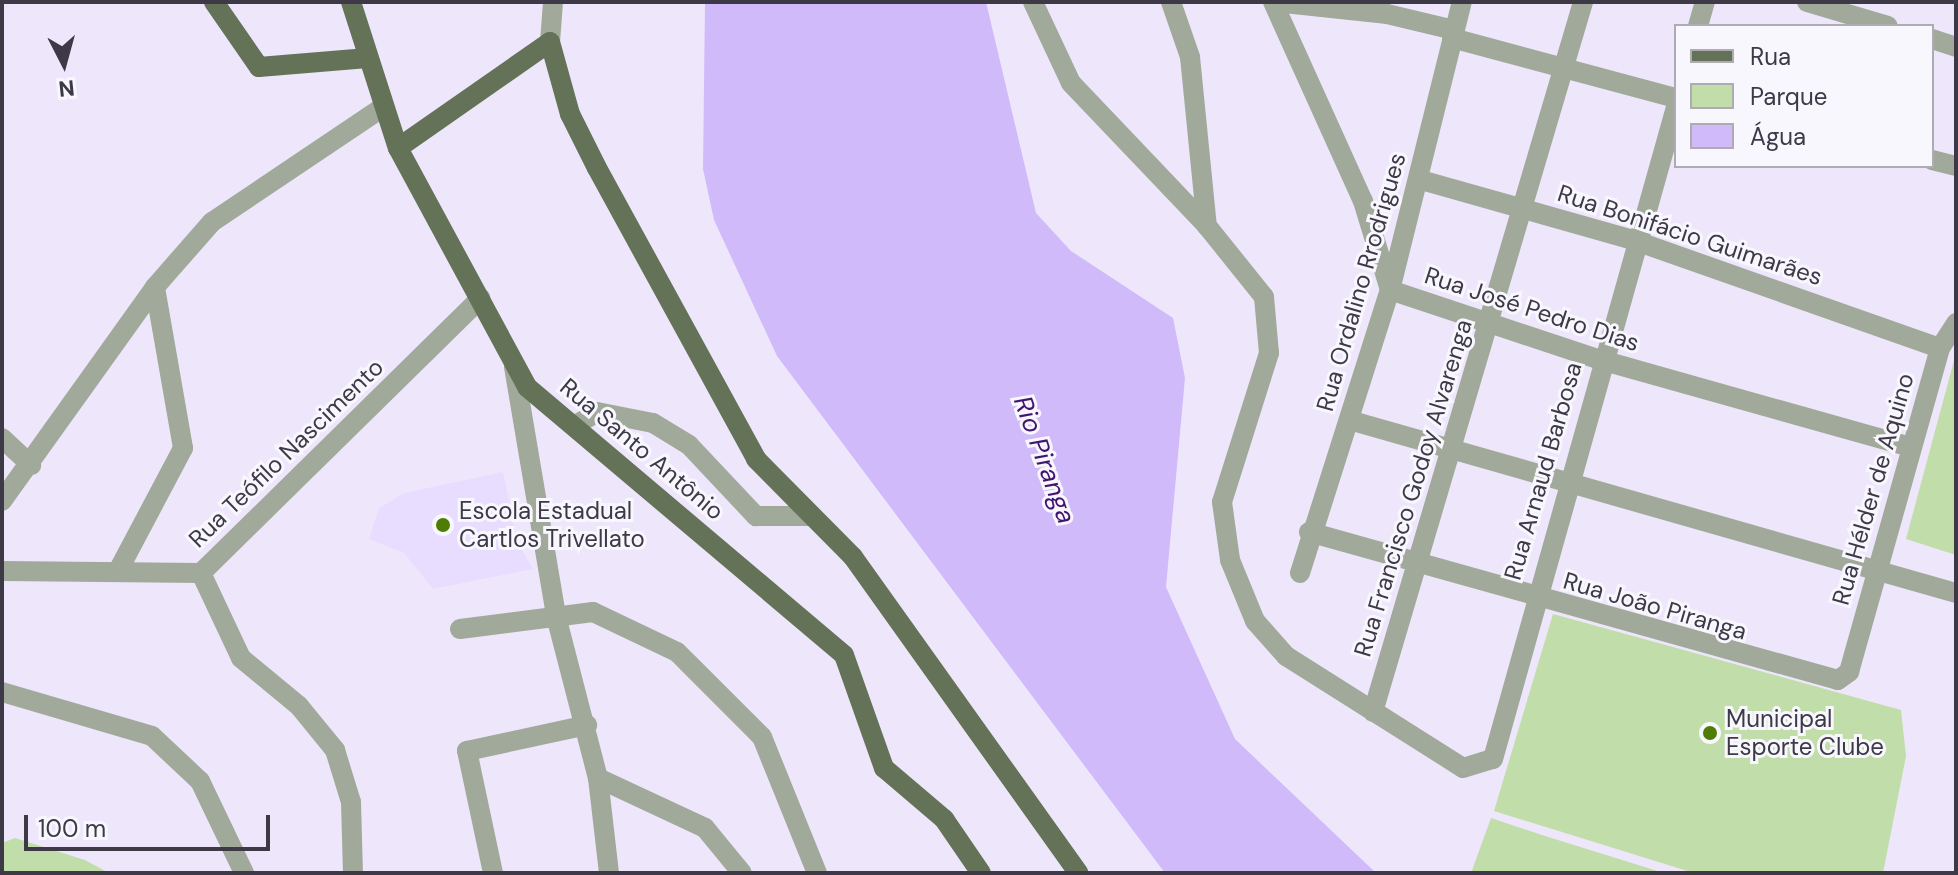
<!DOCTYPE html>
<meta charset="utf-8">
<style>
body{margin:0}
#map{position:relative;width:1958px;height:875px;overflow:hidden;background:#eee7fc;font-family:"DM Sans",sans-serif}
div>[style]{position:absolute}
.built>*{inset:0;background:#e8ddff}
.green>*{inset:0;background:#c1dda9}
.water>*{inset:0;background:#d0bafa}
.minor>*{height:20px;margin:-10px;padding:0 10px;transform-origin:10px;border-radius:10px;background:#a1a99b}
.major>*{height:20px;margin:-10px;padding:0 10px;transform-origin:10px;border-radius:10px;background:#647258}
.dots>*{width:22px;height:22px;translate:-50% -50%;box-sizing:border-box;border:4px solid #f9f7fe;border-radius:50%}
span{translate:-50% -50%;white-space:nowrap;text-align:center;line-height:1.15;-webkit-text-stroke:6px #f9f7fe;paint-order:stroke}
.street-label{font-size:24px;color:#3d3947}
.poi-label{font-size:24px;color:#3d3947}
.left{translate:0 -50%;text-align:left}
.water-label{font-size:26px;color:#41156f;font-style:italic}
.frame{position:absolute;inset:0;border:4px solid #3d3947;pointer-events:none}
.legend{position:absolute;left:1674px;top:24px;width:260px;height:144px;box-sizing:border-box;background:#f9f7fe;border:2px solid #aeabb5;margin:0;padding:10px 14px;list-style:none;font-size:24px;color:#3d3947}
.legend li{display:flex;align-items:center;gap:16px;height:40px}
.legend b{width:40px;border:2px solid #aeabb5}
.north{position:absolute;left:24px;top:24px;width:80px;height:80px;-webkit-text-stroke:6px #f9f7fe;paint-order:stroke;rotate:174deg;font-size:22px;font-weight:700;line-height:32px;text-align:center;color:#3d3947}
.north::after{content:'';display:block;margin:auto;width:28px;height:36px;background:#3d3947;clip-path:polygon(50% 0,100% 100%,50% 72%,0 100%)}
.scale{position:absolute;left:24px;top:815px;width:246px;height:36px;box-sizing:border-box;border:4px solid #3d3947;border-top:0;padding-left:10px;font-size:24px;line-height:28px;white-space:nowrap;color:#3d3947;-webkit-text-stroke:6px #f9f7fe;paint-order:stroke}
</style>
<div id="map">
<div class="built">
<div style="clip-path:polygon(503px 472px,517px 541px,533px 569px,433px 589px,404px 553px,369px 539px,379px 508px,404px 493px)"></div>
</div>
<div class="green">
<div style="clip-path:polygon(1956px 353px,1956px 555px,1906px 539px)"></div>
<div style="clip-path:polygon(1553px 614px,1901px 710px,1906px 756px,1883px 873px,1694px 873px,1494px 811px)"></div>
<div style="clip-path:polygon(1491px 818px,1542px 835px,1664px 873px,1471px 873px)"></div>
<div style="clip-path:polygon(15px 838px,85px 860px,109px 873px,2px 873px,2px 843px)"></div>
</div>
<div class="water">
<div style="clip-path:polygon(705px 2px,986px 2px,1036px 213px,1071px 251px,1173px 318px,1185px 378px,1166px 587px,1235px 739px,1376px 873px,1165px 873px,777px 356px,714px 220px,703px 169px)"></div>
</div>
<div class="minor">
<div style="left:1033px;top:2px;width:89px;rotate:64.9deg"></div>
<div style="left:1071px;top:83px;width:197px;rotate:46.4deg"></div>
<div style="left:1207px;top:226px;width:91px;rotate:51.2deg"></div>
<div style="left:1264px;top:297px;width:56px;rotate:84.9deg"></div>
<div style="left:1269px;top:353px;width:156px;rotate:107.5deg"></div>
<div style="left:1222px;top:502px;width:59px;rotate:82.1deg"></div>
<div style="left:1230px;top:560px;width:66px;rotate:67.7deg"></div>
<div style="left:1255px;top:621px;width:47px;rotate:48.5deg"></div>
<div style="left:1286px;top:656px;width:209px;rotate:32.3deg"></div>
<div style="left:1463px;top:768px;width:31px;rotate:-17deg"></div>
<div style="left:1493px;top:759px;width:677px;rotate:-74.32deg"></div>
<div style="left:1171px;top:2px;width:58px;rotate:70.9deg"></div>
<div style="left:1190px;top:57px;width:170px;rotate:84.3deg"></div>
<div style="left:1273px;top:2px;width:218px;rotate:65.7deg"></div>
<div style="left:1363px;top:201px;width:93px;rotate:73.1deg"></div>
<div style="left:1275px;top:2px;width:113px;rotate:6.1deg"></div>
<div style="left:1387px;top:14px;width:69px;rotate:13.4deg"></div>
<div style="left:1807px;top:2px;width:84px;rotate:16.5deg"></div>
<div style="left:1698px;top:26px;width:25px;rotate:-74deg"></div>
<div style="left:1452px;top:38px;width:232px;rotate:15deg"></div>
<div style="left:1932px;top:39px;width:25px;rotate:18deg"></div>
<div style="left:550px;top:42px;width:40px;rotate:-85.7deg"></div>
<div style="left:1932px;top:160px;width:25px;rotate:14deg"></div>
<div style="left:1421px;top:180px;width:220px;rotate:15.8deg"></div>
<div style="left:1633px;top:240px;width:325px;rotate:19.4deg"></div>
<div style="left:1390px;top:290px;width:222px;rotate:18.4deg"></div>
<div style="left:1601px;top:360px;width:322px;rotate:15.7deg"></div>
<div style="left:514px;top:367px;width:253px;rotate:80.4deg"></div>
<div style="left:556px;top:616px;width:167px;rotate:75.5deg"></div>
<div style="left:598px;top:778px;width:96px;rotate:83.4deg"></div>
<div style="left:1349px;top:420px;width:631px;rotate:15.91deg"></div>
<div style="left:574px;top:426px;width:27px;rotate:-31deg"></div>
<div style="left:597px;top:412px;width:57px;rotate:11.1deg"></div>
<div style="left:653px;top:423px;width:42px;rotate:31.4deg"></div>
<div style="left:689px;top:445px;width:98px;rotate:46.7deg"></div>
<div style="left:756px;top:516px;width:54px"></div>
<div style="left:2px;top:438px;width:40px;rotate:43deg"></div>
<div style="left:2px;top:501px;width:263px;rotate:-54.4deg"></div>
<div style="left:155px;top:287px;width:86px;rotate:-48.8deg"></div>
<div style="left:212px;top:222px;width:206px;rotate:-33.9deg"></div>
<div style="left:1309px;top:532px;width:549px;rotate:15.63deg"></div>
<div style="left:1838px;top:680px;width:14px;rotate:-36deg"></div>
<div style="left:1849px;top:672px;width:337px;rotate:-74.3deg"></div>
<div style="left:1940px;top:348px;width:30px;rotate:-57deg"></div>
<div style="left:2px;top:571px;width:199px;rotate:0.6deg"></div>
<div style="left:201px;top:573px;width:392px;rotate:-44.5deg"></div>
<div style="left:118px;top:571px;width:139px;rotate:-62.1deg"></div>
<div style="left:183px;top:448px;width:163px;rotate:-99.9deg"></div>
<div style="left:201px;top:573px;width:94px;rotate:64.8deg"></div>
<div style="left:241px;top:658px;width:75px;rotate:39.6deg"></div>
<div style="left:299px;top:706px;width:57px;rotate:50.7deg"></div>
<div style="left:335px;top:750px;width:54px;rotate:72.9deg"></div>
<div style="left:351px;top:802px;width:71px;rotate:88.4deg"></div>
<div style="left:1300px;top:573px;width:297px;rotate:-72.4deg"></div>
<div style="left:1390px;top:290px;width:297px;rotate:-76deg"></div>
<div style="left:460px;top:629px;width:134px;rotate:-7.3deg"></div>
<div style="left:593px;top:612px;width:93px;rotate:25.5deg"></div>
<div style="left:677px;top:652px;width:120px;rotate:45deg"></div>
<div style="left:762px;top:737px;width:147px;rotate:68deg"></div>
<div style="left:2px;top:692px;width:156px;rotate:16.3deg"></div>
<div style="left:152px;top:736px;width:66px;rotate:43.2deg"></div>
<div style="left:200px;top:781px;width:102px;rotate:64.4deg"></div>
<div style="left:1373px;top:712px;width:740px;rotate:-73.52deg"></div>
<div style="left:598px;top:778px;width:118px;rotate:25deg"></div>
<div style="left:705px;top:828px;width:58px;rotate:50.6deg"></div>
<div style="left:493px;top:873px;width:125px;rotate:-102deg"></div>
<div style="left:467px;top:751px;width:123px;rotate:-12.2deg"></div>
</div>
<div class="major">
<div style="left:214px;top:2px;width:79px;rotate:55.3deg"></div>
<div style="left:259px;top:67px;width:109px;rotate:-4.7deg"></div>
<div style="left:351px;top:2px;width:153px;rotate:72.2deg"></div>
<div style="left:398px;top:148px;width:272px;rotate:61.6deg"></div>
<div style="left:527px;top:387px;width:415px;rotate:40.2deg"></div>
<div style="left:844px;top:655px;width:120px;rotate:70.5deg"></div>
<div style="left:884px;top:768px;width:79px;rotate:40.4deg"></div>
<div style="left:944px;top:819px;width:65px;rotate:55.6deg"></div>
<div style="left:398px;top:148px;width:185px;rotate:-34.9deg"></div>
<div style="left:550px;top:42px;width:75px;rotate:74.5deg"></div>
<div style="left:570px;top:114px;width:60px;rotate:63.4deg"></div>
<div style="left:597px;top:168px;width:332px;rotate:61.3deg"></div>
<div style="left:756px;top:459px;width:138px;rotate:45.3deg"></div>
<div style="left:853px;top:557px;width:388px;rotate:54.5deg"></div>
</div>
<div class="dots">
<div style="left:443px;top:525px;background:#4e7c04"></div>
<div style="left:1710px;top:733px;background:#4e7c04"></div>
</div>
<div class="street-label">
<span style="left:1690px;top:235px;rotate:18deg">Rua Bonifácio Guimarães</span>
<span style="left:1361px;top:282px;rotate:-74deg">Rua Ordalino Rrodrigues</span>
<span style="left:1532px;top:309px;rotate:18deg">Rua José Pedro Dias</span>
<span style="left:642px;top:449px;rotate:40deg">Rua Santo Antônio</span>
<span style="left:286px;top:453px;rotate:-44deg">Rua Teófilo Nascimento</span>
<span style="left:1543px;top:471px;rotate:-74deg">Rua Arnaud Barbosa</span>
<span style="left:1413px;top:488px;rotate:-73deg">Rua Francisco Godoy Alvarenga</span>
<span style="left:1873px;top:489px;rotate:-74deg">Rua Hélder de Aquino</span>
<span style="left:1655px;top:606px;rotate:16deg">Rua João Piranga</span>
</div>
<div class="poi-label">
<span class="left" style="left:459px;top:525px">Escola Estadual<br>Cartlos Trivellato</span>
<span class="left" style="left:1726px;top:733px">Municipal<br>Esporte Clube</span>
</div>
<div class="water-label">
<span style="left:1044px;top:460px;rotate:70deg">Rio Piranga</span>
</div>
<div class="frame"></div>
<ul class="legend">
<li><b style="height:10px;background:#647258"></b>Rua</li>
<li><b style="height:22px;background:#c1dda9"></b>Parque</li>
<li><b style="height:22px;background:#d0bafa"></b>Água</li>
</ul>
<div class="north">N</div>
<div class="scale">100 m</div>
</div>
